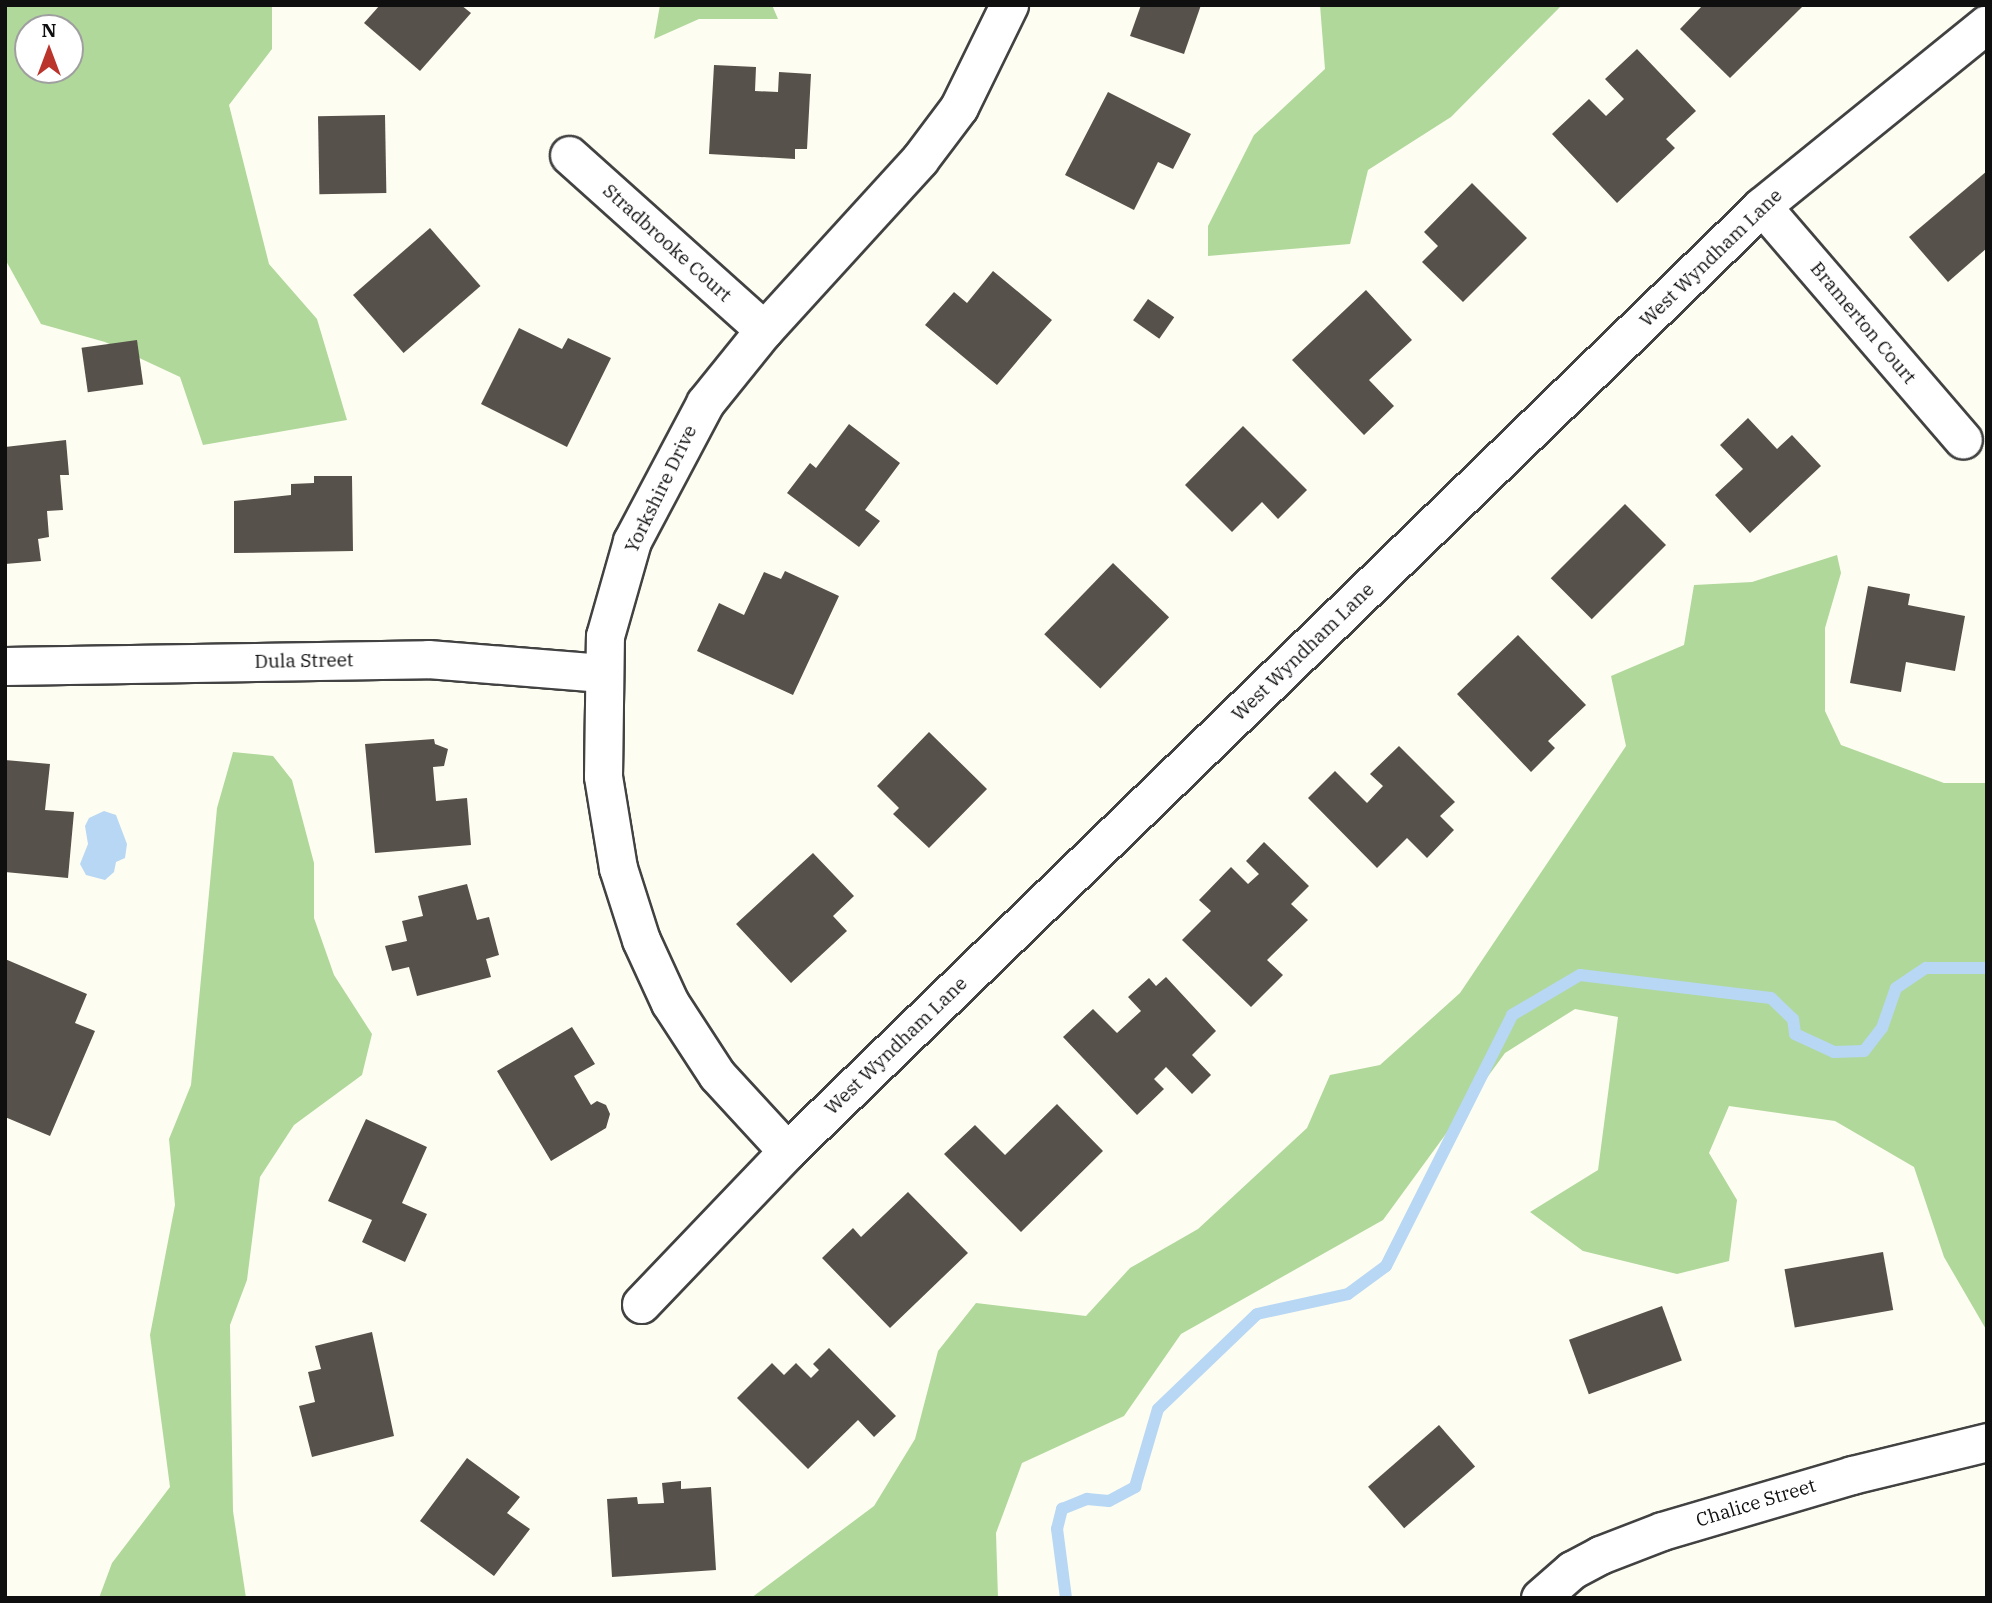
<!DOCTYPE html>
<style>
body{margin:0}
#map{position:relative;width:1992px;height:1603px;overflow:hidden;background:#fefdf1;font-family:"IBM Plex Serif",serif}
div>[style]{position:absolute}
.forest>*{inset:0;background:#b0d89b}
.water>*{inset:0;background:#b7d7f4}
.stream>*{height:12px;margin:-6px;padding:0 6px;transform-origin:6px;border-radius:6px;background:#b7d7f4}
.building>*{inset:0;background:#57514b;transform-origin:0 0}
.roads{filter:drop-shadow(2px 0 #424242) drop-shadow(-2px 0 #424242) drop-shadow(0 2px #424242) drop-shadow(0 -2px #424242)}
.minor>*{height:37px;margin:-18.5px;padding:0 18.5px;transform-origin:18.5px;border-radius:18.5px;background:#fff}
span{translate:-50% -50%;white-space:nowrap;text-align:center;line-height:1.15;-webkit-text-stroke:7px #fff;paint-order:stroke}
.street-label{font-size:19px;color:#0f0f0f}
.frame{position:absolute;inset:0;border:7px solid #0f0f0f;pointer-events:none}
.north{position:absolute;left:14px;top:14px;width:70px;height:70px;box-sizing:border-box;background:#fff;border:2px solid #9f9f9f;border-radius:50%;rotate:0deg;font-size:19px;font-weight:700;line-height:28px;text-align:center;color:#0f0f0f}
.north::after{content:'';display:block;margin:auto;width:24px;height:32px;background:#ba342b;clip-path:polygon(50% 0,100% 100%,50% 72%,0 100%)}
</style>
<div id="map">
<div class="forest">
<div style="clip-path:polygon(evenodd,5px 5px,272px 5px,272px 49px,229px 105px,269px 264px,317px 319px,347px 420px,203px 445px,180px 377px,105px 342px,41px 324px,5px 259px,5px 5px,28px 28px,70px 28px,70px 70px,28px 70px,28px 28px)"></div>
<div style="clip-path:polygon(660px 5px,772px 5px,778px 19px,699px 19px,654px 39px)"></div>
<div style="clip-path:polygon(1320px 5px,1562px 5px,1451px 117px,1368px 170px,1350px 244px,1208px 256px,1208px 226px,1254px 135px,1325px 69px)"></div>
<div style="clip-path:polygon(1837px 555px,1841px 573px,1825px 628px,1825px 711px,1841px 745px,1944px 783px,1987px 783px,1987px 1331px,1944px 1257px,1914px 1167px,1835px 1121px,1729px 1106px,1709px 1153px,1737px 1200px,1729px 1261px,1677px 1274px,1583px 1251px,1530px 1212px,1598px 1170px,1618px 1017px,1575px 1009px,1505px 1053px,1383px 1220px,1181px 1334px,1124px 1416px,1022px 1463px,996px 1533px,998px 1598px,751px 1598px,874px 1506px,915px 1439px,938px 1351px,976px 1303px,1086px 1316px,1130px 1268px,1198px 1229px,1307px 1128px,1330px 1075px,1380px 1065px,1460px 993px,1626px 746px,1611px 676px,1684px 645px,1694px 585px,1752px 582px)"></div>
<div style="clip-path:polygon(233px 752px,273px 756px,292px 780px,314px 863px,314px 918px,334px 975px,372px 1034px,362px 1075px,294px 1125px,260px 1177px,247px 1280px,230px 1325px,233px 1511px,246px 1598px,99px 1598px,112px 1563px,170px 1487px,150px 1335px,175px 1205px,169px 1139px,191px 1085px,217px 808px)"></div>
</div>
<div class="water">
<div style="clip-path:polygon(104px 811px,116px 815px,127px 844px,125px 858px,116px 862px,114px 872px,105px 880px,86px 875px,80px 864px,88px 844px,85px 826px,89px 818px)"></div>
</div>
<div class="stream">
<div style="left:1066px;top:1598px;width:70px;rotate:-97.4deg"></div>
<div style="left:1057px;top:1529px;width:21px;rotate:-76deg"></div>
<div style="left:1062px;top:1509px;width:27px;rotate:-22deg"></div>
<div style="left:1087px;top:1499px;width:22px;rotate:5deg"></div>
<div style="left:1109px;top:1501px;width:30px;rotate:-28deg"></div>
<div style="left:1135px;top:1487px;width:81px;rotate:-73.6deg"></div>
<div style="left:1158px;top:1409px;width:137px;rotate:-43.8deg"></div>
<div style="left:1257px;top:1314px;width:93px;rotate:-12.4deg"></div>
<div style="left:1348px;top:1294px;width:47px;rotate:-36.4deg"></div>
<div style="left:1386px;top:1266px;width:281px;rotate:-63.3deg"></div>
<div style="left:1512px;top:1015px;width:79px;rotate:-30.5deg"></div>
<div style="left:1580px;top:975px;width:192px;rotate:6.9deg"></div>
<div style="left:1771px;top:998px;width:30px;rotate:44deg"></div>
<div style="left:1793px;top:1019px;width:15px;rotate:82deg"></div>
<div style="left:1795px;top:1034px;width:43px;rotate:24.8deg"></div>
<div style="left:1834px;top:1052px;width:30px;rotate:-2deg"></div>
<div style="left:1864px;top:1051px;width:29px;rotate:-52deg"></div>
<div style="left:1882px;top:1028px;width:42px;rotate:-70.7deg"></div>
<div style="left:1896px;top:988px;width:36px;rotate:-34deg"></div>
<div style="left:1926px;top:968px;width:61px"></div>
</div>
<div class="building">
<div style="clip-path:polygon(380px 5px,461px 5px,471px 13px,420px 71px,364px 23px)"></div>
<div style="clip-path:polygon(1141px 5px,1201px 5px,1184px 54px,1130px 36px)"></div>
<div style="clip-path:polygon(1703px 5px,1800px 5px,1802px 7px,1730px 78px,1680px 29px)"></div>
<div style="clip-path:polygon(1637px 49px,1696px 111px,1666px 139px,1675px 148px,1617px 203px,1552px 134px,1589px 99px,1606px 116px,1624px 99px,1605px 79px)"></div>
<div style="clip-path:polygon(714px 65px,756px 67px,755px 91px,778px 92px,779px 72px,811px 74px,807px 149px,795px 149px,795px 159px,709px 154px)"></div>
<div style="clip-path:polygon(1108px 92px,1191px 134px,1173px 169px,1158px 162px,1134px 210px,1065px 175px)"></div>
<div style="left:385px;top:115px;width:78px;height:67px;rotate:89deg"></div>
<div style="clip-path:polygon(1987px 171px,1987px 248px,1948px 282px,1909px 237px)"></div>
<div style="clip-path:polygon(1472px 183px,1527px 238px,1463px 302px,1422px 262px,1438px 246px,1424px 232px)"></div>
<div style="left:430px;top:228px;width:77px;height:102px;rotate:49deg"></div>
<div style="clip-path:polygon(993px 271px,1052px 320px,997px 385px,925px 325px,954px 292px,967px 303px)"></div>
<div style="clip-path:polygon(1366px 290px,1412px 340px,1369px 380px,1394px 406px,1364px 435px,1292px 360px)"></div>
<div style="left:1148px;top:299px;width:32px;height:26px;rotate:35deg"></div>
<div style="clip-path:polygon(519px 328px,562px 349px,568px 338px,611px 358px,567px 447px,481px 404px)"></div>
<div style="left:137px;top:340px;width:45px;height:56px;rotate:82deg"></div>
<div style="clip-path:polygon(1748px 418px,1777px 449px,1792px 435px,1821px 466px,1750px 533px,1715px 495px,1743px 469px,1720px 445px)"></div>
<div style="clip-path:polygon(849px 424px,900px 463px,865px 510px,880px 521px,859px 547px,787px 493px,810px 463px,816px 468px)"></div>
<div style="clip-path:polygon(1243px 426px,1307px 490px,1278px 519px,1262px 502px,1232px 532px,1185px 485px)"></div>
<div style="clip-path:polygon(66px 440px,69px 475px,60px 475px,63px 510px,47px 511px,49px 537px,38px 539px,41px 561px,5px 564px,5px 447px)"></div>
<div style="clip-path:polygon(314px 476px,352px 476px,353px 551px,234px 553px,234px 501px,291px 495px,291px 484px,314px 483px)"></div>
<div style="left:1625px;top:504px;width:58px;height:105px;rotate:45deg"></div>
<div style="left:1113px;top:563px;width:78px;height:99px;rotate:44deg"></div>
<div style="clip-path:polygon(785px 571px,839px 596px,793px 695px,697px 651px,719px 603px,744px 615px,764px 572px,781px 579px)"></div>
<div style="clip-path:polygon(1868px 586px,1910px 594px,1908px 605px,1965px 616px,1955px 671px,1906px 662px,1901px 692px,1850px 683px)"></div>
<div style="clip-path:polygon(1518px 635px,1586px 705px,1548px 741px,1555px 748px,1531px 772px,1457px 694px)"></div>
<div style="clip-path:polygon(929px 732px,987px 789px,929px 848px,893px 814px,899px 808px,877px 786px)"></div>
<div style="clip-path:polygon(434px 739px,435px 744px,448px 749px,444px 766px,433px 767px,436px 801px,467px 798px,471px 845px,375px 853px,365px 744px)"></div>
<div style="clip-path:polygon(1399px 746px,1455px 802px,1440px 816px,1454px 830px,1427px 858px,1407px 838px,1377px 868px,1308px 798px,1335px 771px,1367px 803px,1383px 786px,1370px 774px)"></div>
<div style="clip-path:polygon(5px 760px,50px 764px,45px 810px,74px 812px,68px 878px,5px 872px)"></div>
<div style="clip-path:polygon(1264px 842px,1309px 886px,1291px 904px,1308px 920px,1267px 960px,1283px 975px,1251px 1007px,1182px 940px,1211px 911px,1199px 900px,1231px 867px,1248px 884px,1259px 874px,1246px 861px)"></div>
<div style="clip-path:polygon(813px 853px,854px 896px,833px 916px,847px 931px,791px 983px,736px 924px)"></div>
<div style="clip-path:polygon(467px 884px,477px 920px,489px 917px,499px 955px,486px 959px,491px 977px,417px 996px,409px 967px,392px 971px,385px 946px,407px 941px,402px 921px,423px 916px,418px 896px)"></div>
<div style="clip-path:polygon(5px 959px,87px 994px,75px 1023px,95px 1031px,50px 1136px,5px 1117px)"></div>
<div style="clip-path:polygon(1166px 977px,1216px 1031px,1192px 1055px,1211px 1075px,1192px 1094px,1166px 1067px,1154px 1079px,1164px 1089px,1137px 1115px,1063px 1037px,1093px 1009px,1117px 1033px,1141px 1011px,1128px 997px,1149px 978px,1156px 986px)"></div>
<div style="clip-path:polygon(572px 1027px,595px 1064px,574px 1076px,591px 1105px,597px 1101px,606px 1105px,610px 1114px,606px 1128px,551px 1161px,497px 1071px)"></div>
<div style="clip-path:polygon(1057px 1104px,1103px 1151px,1021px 1232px,944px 1154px,975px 1125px,1005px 1155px)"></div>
<div style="clip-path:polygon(366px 1119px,427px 1147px,402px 1203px,427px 1214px,405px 1262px,362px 1242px,372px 1220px,328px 1201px)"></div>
<div style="clip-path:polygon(908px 1192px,968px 1253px,890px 1328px,822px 1258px,853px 1228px,861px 1237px)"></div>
<div style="left:1883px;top:1252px;width:59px;height:100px;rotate:80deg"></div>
<div style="left:1662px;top:1306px;width:58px;height:99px;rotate:70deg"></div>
<div style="clip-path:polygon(372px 1332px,394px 1436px,312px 1457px,299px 1406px,315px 1402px,308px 1372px,321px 1369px,315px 1346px)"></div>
<div style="clip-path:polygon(829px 1348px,896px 1416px,874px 1437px,858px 1420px,808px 1469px,737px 1398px,772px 1363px,784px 1375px,796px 1363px,811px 1378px,819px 1370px,813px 1364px)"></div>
<div style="left:1439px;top:1425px;width:55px;height:94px;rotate:49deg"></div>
<div style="clip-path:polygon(467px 1458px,520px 1497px,507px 1513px,530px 1529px,494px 1576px,420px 1521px)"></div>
<div style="clip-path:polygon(681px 1481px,681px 1489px,711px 1487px,716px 1570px,612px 1577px,607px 1499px,637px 1497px,638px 1504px,664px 1503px,662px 1483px)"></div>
</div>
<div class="roads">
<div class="minor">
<div style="left:569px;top:155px;width:262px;rotate:41.9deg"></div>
<div style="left:1762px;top:206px;width:308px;rotate:49.3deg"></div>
<div style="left:5px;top:666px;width:423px;rotate:-0.9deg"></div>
<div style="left:428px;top:659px;width:175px;rotate:4.6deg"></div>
<div style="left:787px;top:1151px;width:103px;rotate:-132.6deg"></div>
<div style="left:717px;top:1075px;width:86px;rotate:-123.1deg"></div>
<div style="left:670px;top:1003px;width:69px;rotate:-114.7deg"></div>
<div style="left:641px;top:940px;width:76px;rotate:-107.7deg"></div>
<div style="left:618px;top:868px;width:93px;rotate:-99.3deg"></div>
<div style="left:603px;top:776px;width:140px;rotate:-89.2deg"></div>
<div style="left:605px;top:636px;width:99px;rotate:-74.1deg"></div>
<div style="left:632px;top:541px;width:156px;rotate:-62.1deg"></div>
<div style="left:705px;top:403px;width:94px;rotate:-51.1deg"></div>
<div style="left:764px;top:330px;width:231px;rotate:-47.6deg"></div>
<div style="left:920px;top:159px;width:65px;rotate:-53.1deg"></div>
<div style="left:959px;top:107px;width:114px;rotate:-63.9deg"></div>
<div style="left:641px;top:1304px;width:211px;rotate:-46.3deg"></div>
<div style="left:787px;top:1151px;width:1358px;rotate:-44.1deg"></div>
<div style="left:1762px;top:206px;width:289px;rotate:-39deg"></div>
<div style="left:1540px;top:1598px;width:43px;rotate:-41.2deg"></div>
<div style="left:1572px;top:1570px;width:32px;rotate:-28deg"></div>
<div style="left:1600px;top:1555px;width:66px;rotate:-21.2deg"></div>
<div style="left:1662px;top:1531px;width:198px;rotate:-16.4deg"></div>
<div style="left:1852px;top:1475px;width:139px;rotate:-13.7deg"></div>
</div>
</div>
<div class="street-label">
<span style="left:667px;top:243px;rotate:42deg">Stradbrooke Court</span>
<span style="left:1711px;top:258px;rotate:-44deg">West Wyndham Lane</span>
<span style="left:1863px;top:323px;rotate:50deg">Bramerton Court</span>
<span style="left:661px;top:489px;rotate:-64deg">Yorkshire Drive</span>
<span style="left:1303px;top:652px;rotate:-44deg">West Wyndham Lane</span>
<span style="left:304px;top:661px;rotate:-1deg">Dula Street</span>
<span style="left:896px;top:1046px;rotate:-44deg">West Wyndham Lane</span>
<span style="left:1756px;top:1503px;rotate:-17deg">Chalice Street</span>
</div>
<div class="frame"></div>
<div class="north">N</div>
</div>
